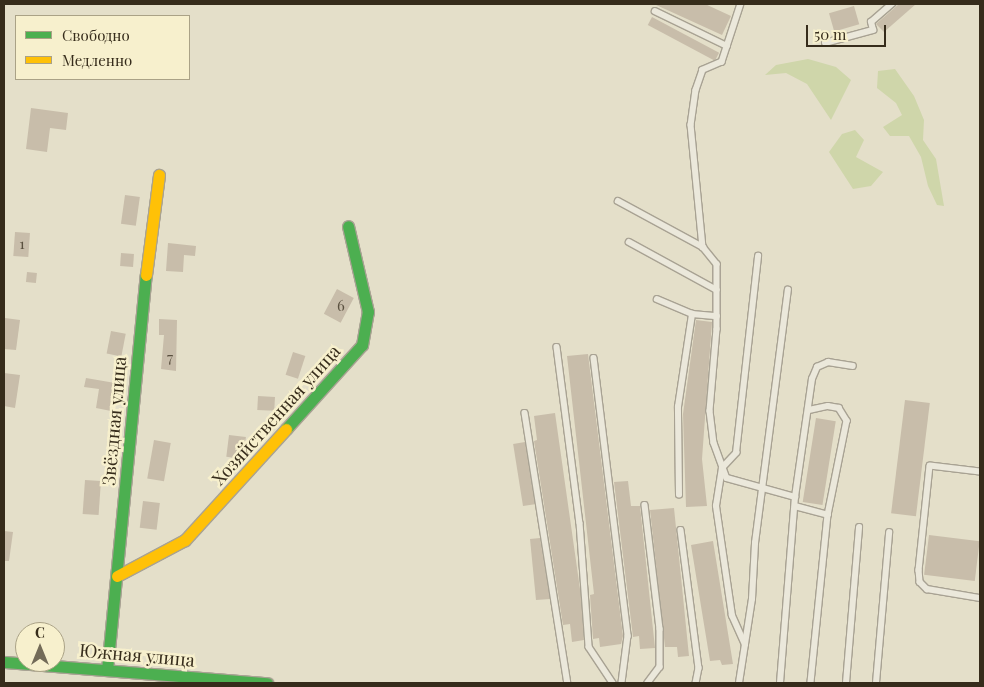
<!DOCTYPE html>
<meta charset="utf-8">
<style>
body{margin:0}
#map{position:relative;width:984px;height:687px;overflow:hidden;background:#e4dfc9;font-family:"Playfair Display",serif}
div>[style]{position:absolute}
.green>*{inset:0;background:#cfd6aa}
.building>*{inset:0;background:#c8bdaa;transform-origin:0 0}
.roads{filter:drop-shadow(1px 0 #a8a293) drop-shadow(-1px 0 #a8a293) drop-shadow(0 1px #a8a293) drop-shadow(0 -1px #a8a293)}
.lane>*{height:5.5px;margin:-2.75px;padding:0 2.75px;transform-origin:2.75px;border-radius:2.75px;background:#ebe8db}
.fast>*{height:11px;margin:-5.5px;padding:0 5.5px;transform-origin:5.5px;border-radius:5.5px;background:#4caf50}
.slow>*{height:11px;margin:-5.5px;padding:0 5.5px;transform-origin:5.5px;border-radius:5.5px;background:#ffc107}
span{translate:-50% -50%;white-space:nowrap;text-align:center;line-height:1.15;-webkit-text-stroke:5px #f7f0cd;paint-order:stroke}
.number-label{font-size:15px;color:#5a503f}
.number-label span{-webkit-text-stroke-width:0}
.street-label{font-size:18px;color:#362c1b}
.frame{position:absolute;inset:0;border:5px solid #362c1b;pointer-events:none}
.legend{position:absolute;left:15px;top:15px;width:175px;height:65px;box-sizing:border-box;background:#f7f0cd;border:1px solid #aaa286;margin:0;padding:6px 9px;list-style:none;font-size:15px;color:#362c1b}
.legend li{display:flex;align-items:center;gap:10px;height:25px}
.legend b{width:25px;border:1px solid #aaa286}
.north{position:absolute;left:15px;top:622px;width:50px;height:50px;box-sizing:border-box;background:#f7f0cd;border:1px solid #aaa286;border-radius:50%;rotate:0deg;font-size:14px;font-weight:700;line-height:20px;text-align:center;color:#362c1b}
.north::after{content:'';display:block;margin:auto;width:18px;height:22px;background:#736b58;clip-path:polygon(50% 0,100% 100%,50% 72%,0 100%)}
.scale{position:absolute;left:806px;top:25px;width:80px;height:22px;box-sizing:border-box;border:2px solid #362c1b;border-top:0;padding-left:6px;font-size:15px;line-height:18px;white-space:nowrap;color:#362c1b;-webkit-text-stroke:4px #f7f0cd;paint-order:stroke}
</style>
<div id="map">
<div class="green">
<div style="clip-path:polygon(808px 59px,836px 67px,851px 80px,831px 120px,807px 84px,786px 73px,765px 75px,776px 65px)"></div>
<div style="clip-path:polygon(895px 69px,914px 96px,924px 120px,923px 140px,936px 159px,944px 206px,937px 205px,928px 186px,921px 157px,909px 136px,890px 136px,883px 127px,902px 115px,896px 103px,877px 88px,878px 71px)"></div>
<div style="clip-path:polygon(855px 130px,864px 140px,856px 157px,883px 172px,871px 186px,853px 189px,829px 152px,842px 134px)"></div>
</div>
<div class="building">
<div style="clip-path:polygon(654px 4px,705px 4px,731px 16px,722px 35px)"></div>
<div style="clip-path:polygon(899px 4px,916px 4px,884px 32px,876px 24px)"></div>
<div style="left:854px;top:6px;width:19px;height:26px;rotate:74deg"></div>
<div style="left:652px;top:17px;width:76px;height:9px;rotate:28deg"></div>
<div style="clip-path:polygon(31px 108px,68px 113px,66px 130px,50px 128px,47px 152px,26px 149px)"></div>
<div style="left:125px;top:195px;width:15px;height:29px;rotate:8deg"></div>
<div style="left:15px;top:232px;width:15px;height:24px;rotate:4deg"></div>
<div style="clip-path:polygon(168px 243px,196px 246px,195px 256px,184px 255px,183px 272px,166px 271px)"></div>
<div style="left:121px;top:253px;width:13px;height:13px;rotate:4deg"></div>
<div style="left:27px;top:272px;width:10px;height:10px;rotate:6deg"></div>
<div style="left:337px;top:289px;width:19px;height:28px;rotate:28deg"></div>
<div style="clip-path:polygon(5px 318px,20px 320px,16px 350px,4px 349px)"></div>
<div style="clip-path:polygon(159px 319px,177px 320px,176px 371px,161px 369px,164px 335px,159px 335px)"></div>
<div style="clip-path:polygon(696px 320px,712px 322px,702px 459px,707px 506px,686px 507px,683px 414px)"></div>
<div style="left:111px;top:331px;width:15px;height:23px;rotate:11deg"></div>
<div style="left:293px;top:352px;width:13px;height:24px;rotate:18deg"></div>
<div style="clip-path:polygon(588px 354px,623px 636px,621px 644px,600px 647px,599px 638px,593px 639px,590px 595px,594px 594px,567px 356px)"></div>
<div style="clip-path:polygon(4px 373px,20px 375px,15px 408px,4px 406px)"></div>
<div style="clip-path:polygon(86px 378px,115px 383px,111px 411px,96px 408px,99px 389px,84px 387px)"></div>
<div style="left:258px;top:396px;width:17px;height:14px;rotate:3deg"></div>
<div style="left:905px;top:400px;width:25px;height:114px;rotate:7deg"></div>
<div style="clip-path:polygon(555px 413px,581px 596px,584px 640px,572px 642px,570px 624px,563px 625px,534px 441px,537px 440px,534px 416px)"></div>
<div style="left:816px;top:418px;width:20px;height:85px;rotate:9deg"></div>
<div style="left:229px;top:435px;width:17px;height:22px;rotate:7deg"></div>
<div style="left:154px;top:440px;width:17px;height:39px;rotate:10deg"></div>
<div style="left:525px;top:442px;width:63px;height:12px;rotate:81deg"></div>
<div style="left:85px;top:480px;width:16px;height:34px;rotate:4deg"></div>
<div style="clip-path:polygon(628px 481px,631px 506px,640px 506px,655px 648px,640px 649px,639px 636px,633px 637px,614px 482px)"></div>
<div style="left:143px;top:501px;width:17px;height:27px;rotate:7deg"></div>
<div style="clip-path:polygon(674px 508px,689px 656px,678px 657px,677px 647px,665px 647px,650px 510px)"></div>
<div style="clip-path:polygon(4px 531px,13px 532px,9px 561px,4px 561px)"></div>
<div style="left:929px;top:535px;width:51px;height:40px;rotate:7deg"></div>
<div style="clip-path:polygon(540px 538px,550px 599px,536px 600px,530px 539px)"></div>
<div style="clip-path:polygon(713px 541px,733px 664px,722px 665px,720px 660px,710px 661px,691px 545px)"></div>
</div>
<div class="roads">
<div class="lane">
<div style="left:741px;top:4px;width:61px;rotate:108.1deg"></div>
<div style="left:722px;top:62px;width:21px;rotate:157deg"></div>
<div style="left:703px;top:70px;width:21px;rotate:109deg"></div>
<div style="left:696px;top:90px;width:35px;rotate:98deg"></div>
<div style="left:691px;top:125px;width:123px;rotate:84.4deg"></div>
<div style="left:703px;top:247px;width:22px;rotate:51deg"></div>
<div style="left:717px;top:264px;width:65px;rotate:90deg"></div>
<div style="left:717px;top:329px;width:82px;rotate:94.9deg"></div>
<div style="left:710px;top:411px;width:32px;rotate:83deg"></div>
<div style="left:714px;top:443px;width:37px;rotate:70deg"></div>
<div style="left:727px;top:478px;width:71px;rotate:15.6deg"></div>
<div style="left:655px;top:11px;width:80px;rotate:25.9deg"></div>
<div style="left:825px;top:43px;width:50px;rotate:-15.2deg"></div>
<div style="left:873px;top:30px;width:8px;rotate:-104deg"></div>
<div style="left:871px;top:22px;width:28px;rotate:-41deg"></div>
<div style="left:618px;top:201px;width:97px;rotate:28.4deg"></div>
<div style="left:629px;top:242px;width:100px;rotate:28.6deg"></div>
<div style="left:657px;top:299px;width:38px;rotate:23deg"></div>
<div style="left:692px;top:314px;width:25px;rotate:5deg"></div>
<div style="left:557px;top:347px;width:177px;rotate:82.6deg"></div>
<div style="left:580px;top:523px;width:124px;rotate:85.8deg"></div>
<div style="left:589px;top:647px;width:43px;rotate:56.3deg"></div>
<div style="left:594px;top:358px;width:280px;rotate:83deg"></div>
<div style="left:628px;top:636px;width:47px;rotate:97.3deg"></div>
<div style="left:809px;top:410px;width:19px;rotate:-12deg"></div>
<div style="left:828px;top:406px;width:11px;rotate:10deg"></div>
<div style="left:839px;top:408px;width:15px;rotate:58deg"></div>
<div style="left:847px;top:421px;width:96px;rotate:101.4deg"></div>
<div style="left:525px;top:413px;width:273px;rotate:81deg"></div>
<div style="left:980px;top:472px;width:50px;rotate:-173.2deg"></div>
<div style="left:930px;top:466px;width:105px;rotate:96deg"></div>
<div style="left:919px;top:570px;width:12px;rotate:85deg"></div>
<div style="left:920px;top:582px;width:10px;rotate:45deg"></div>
<div style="left:927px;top:589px;width:54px;rotate:9.6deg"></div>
<div style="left:679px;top:495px;width:88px;rotate:-90.7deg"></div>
<div style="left:678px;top:407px;width:94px;rotate:-81.4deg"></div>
<div style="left:645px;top:505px;width:125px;rotate:83.1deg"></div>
<div style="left:660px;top:629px;width:38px;rotate:90deg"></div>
<div style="left:660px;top:667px;width:20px;rotate:127deg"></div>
<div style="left:795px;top:506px;width:34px;rotate:15deg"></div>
<div style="left:828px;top:515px;width:169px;rotate:95.8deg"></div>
<div style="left:681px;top:530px;width:139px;rotate:82.6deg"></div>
<div style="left:699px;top:668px;width:15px;rotate:101deg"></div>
<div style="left:745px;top:645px;width:32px;rotate:-114deg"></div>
<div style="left:732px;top:616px;width:111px;rotate:-98.3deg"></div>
<div style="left:716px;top:506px;width:38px;rotate:-81deg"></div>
<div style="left:722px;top:468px;width:21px;rotate:-47deg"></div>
<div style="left:736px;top:453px;width:198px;rotate:-83.6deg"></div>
<div style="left:739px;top:683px;width:85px;rotate:-81.2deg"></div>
<div style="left:752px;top:599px;width:56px;rotate:-86.9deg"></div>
<div style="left:755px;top:543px;width:255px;rotate:-82.6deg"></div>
<div style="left:780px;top:683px;width:187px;rotate:-85.4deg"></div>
<div style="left:795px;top:497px;width:119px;rotate:-81.8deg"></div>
<div style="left:812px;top:379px;width:13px;rotate:-67deg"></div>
<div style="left:817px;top:367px;width:12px;rotate:-24deg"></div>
<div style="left:828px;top:362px;width:25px;rotate:9deg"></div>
<div style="left:846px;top:683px;width:156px;rotate:-85.2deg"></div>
<div style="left:876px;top:683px;width:151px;rotate:-85deg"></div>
</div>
<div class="fast">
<div style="left:286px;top:429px;width:113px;rotate:-47.9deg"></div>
<div style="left:362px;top:345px;width:34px;rotate:-80deg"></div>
<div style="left:368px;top:312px;width:88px;rotate:-103.1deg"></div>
<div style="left:4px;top:662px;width:264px;rotate:4.6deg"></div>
<div style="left:107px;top:670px;width:397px;rotate:-84.4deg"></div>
</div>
<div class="slow">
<div style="left:146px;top:275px;width:101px;rotate:-82.6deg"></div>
<div style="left:117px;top:576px;width:77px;rotate:-27.9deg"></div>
<div style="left:185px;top:540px;width:150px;rotate:-47.7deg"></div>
</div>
</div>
<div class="number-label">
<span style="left:22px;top:244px">1</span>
<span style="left:341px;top:306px">6</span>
<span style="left:170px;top:358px">7</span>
</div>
<div class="street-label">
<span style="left:276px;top:415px;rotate:-48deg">Хозяйственная улица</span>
<span style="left:114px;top:421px;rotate:-85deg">Звёздная улица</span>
<span style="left:137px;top:655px;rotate:5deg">Южная улица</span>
</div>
<div class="frame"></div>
<ul class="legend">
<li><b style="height:6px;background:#4caf50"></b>Свободно</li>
<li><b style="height:6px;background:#ffc107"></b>Медленно</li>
</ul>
<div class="north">С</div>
<div class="scale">50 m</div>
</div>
